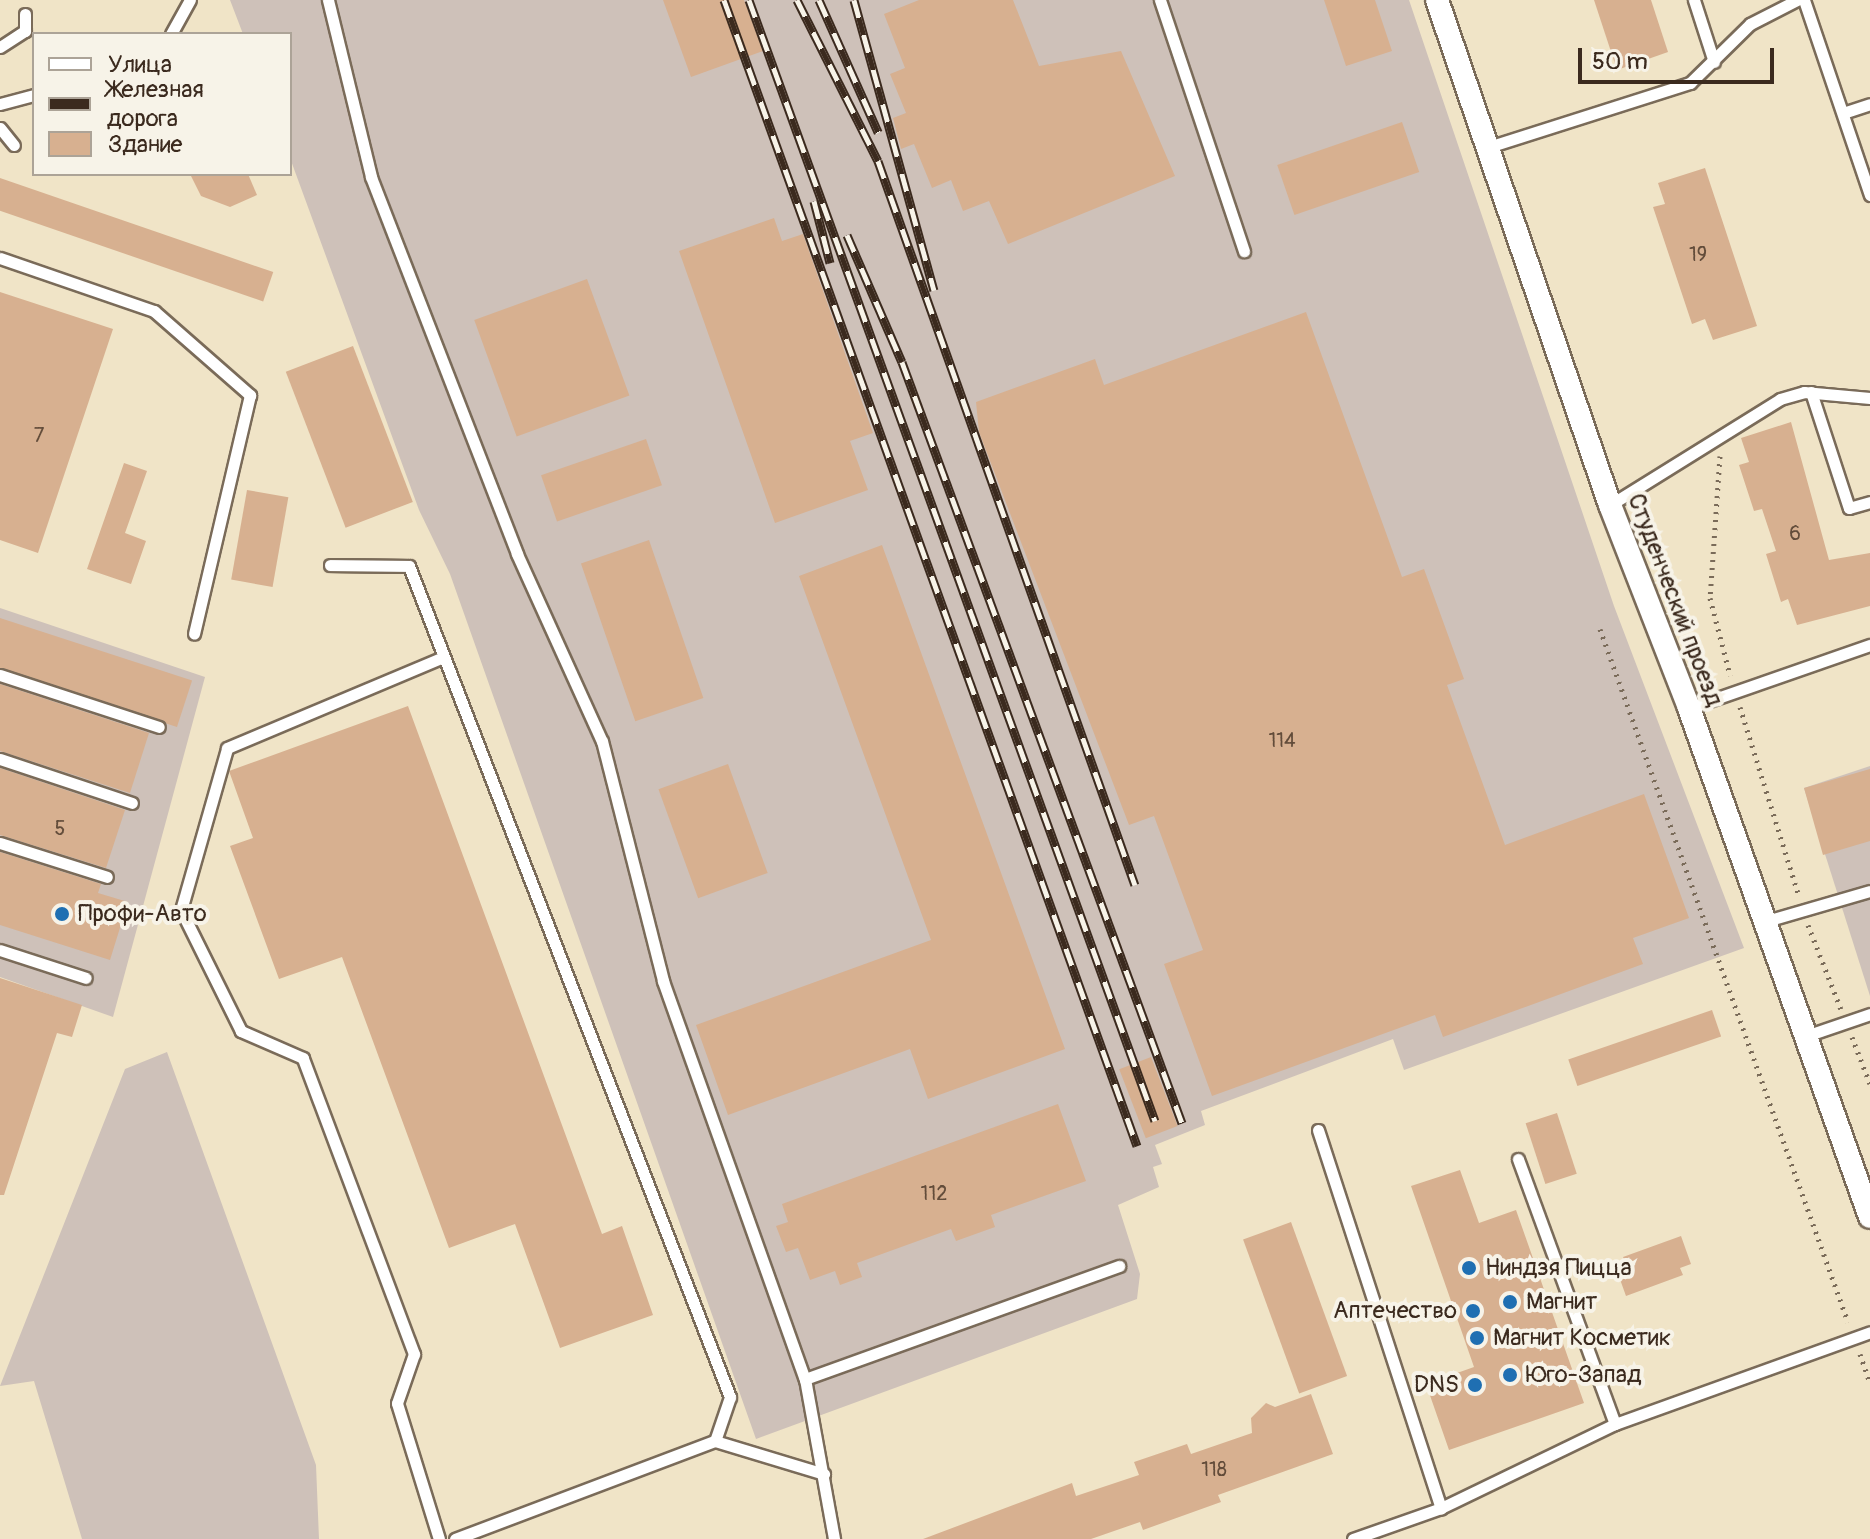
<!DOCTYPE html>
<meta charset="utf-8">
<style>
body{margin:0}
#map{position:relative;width:1870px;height:1539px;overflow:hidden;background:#f0e4c7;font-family:Pangolin,sans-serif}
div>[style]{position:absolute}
.industrial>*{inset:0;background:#cec1b9}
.building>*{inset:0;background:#d7b090;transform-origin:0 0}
.path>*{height:5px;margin-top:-2.5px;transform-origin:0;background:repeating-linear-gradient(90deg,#7a6b59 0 2px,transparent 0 8px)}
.roads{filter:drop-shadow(2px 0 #7a6b59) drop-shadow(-2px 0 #7a6b59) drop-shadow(0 2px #7a6b59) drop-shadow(0 -2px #7a6b59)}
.service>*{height:11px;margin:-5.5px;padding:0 5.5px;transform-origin:5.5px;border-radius:5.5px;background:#fff}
.minor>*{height:22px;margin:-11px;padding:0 11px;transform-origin:11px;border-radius:11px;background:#fff}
.rail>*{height:9px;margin-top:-4.5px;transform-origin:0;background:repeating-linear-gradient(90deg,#f7f3e8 0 18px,#3b2a1e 0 36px);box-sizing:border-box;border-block:2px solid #3b2a1e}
.dots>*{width:22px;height:22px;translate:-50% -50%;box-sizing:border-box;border:4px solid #f7f3e8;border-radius:50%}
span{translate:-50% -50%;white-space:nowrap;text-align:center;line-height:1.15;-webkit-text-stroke:8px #f7f3e8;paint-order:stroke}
.number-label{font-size:20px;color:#624c3a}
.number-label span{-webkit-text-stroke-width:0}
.street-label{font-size:24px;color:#3b2a1e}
.poi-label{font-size:24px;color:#3b2a1e}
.left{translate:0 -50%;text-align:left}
.right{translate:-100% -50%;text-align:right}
.legend{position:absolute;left:32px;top:32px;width:260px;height:144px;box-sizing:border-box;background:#f7f3e8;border:2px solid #aca397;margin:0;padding:10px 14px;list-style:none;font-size:24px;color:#3b2a1e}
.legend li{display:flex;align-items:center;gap:16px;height:40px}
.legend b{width:40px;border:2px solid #aca397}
.scale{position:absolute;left:1578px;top:48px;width:196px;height:36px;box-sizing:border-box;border:4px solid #3b2a1e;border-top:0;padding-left:10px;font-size:24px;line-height:28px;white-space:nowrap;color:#3b2a1e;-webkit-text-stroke:6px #f7f3e8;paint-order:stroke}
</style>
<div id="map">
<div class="industrial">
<div style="clip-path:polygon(230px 0,1409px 0,1614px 606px,1744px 948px,1404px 1070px,1393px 1039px,1201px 1111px,1205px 1125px,1155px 1145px,1162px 1164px,1153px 1167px,1159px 1187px,1118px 1205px,1140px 1274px,1137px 1299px,756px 1439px,450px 574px,419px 510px,290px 158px,290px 34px,243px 34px)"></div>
<div style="clip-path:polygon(0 608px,205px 677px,113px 1017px,0 977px)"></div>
<div style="clip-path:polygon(1870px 766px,1870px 996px,1804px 788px)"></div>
<div style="clip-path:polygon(167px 1052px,316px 1465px,319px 1539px,82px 1539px,34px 1381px,0 1386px,125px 1069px)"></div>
</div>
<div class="building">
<div style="clip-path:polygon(663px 0,744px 0,763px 51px,691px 77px)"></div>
<div style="clip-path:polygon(919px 0,1013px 0,1039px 66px,1121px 51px,1175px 176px,1008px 244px,989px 201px,963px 211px,951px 180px,932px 188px,914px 144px,901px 149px,893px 118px,906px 113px,890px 74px,905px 68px,884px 14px)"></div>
<div style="clip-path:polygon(1324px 0,1375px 0,1392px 51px,1346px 66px)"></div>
<div style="clip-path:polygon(1594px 0,1651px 0,1668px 52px,1617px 70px)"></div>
<div style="left:1402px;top:122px;width:53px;height:132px;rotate:71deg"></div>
<div style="clip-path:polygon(1705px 168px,1757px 326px,1713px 340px,1705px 319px,1692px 324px,1653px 207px,1665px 204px,1658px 183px)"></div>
<div style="clip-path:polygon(190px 174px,248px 174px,257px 195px,230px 207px,201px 196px)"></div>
<div style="left:0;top:178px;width:289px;height:31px;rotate:19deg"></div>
<div style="clip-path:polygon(774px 218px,782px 241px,803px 234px,873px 433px,850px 441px,868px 490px,775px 523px,679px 251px)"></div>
<div style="left:587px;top:279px;width:124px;height:120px;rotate:70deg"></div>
<div style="clip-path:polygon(0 292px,113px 329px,38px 553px,0 540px)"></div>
<div style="clip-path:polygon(1306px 312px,1402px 577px,1424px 569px,1464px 679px,1447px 685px,1505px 845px,1644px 794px,1689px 918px,1633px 938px,1643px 964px,1443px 1037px,1435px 1015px,1212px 1096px,1164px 964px,1203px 950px,1154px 816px,1129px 825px,979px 432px,976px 402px,1095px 359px,1104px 385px)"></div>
<div style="left:353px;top:346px;width:167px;height:72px;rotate:69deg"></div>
<div style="clip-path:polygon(1791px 422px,1829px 560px,1870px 553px,1870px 606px,1797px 625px,1788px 599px,1781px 602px,1766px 554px,1776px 551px,1762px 509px,1754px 511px,1739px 465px,1749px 462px,1741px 438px)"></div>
<div style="left:646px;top:439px;width:49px;height:111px;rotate:71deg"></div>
<div style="clip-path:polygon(124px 463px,147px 471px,125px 533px,146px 541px,131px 584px,87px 569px)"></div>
<div style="left:247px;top:490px;width:42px;height:91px;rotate:10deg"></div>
<div style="left:649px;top:540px;width:167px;height:72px;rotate:71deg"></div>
<div style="clip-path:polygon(882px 545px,1065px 1049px,928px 1099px,910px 1049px,728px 1115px,696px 1025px,931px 940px,799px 576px)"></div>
<div style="left:0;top:618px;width:202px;height:49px;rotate:18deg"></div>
<div style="clip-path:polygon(0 684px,149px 733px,130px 793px,0 751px)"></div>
<div style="clip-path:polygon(408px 706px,602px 1234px,622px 1226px,653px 1315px,560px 1348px,515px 1224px,449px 1248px,342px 957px,279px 979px,230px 846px,253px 838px,229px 771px)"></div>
<div style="left:728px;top:764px;width:116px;height:74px;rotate:70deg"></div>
<div style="clip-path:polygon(0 768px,125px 810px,106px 868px,0 835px)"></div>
<div style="clip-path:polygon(1870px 769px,1870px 841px,1823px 855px,1804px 788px)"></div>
<div style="clip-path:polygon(0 852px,101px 884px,98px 893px,128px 902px,110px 960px,0 925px)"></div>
<div style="clip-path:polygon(0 978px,82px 1005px,72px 1037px,57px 1033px,4px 1195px,0 1195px)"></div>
<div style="left:1712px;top:1010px;width:28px;height:152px;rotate:71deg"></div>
<div style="left:1151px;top:1057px;width:74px;height:34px;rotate:69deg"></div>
<div style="clip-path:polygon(1058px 1104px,1086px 1181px,991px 1215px,995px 1227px,956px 1241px,951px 1229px,857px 1263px,862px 1277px,840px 1285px,835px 1271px,810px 1280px,798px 1248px,786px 1252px,776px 1226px,788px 1222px,782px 1204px)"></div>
<div style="left:1557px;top:1113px;width:64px;height:33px;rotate:72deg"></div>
<div style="clip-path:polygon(1460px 1170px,1479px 1223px,1516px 1210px,1584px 1403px,1449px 1450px,1426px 1384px,1474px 1367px,1411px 1186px)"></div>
<div style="left:1291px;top:1222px;width:164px;height:51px;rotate:70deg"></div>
<div style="clip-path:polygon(1681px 1236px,1691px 1264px,1680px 1268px,1683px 1275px,1626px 1296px,1617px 1271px,1627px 1267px,1623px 1257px)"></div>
<div style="clip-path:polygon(1311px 1394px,1333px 1454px,1218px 1495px,1221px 1502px,1143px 1530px,1140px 1522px,1091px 1539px,923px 1539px,1072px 1483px,1076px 1496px,1139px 1475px,1134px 1462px,1187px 1444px,1191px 1454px,1252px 1433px,1251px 1418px,1266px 1403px,1275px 1407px)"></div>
</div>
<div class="path">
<div style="left:1720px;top:456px;width:142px;rotate:94deg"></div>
<div style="left:1710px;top:598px;width:80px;rotate:75.4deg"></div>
<div style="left:1600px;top:629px;width:736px;rotate:70.31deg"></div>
<div style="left:1740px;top:707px;width:198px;rotate:72.7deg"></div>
<div style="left:1808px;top:925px;width:90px;rotate:68.6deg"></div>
<div style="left:1852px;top:1037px;width:50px;rotate:69deg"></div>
<div style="left:1860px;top:1354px;width:31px;rotate:71deg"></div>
</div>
<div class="roads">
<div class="service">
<div style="left:328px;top:0;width:182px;rotate:76.3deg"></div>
<div style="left:371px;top:177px;width:404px;rotate:68.8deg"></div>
<div style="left:517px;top:554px;width:205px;rotate:65.6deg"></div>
<div style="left:602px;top:741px;width:248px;rotate:75.7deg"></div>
<div style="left:663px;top:981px;width:423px;rotate:70.4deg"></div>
<div style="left:805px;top:1379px;width:163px;rotate:79.7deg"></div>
<div style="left:1160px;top:0;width:265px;rotate:71.5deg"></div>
<div style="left:1694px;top:0;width:65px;rotate:72.1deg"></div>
<div style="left:1804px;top:0;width:206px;rotate:71.3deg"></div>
<div style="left:171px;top:34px;width:39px;rotate:-61deg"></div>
<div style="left:0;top:47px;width:30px;rotate:-33deg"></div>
<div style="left:25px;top:31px;width:17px;rotate:-90deg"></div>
<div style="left:0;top:104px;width:35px;rotate:-15deg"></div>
<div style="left:1843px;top:113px;width:28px;rotate:-18deg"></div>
<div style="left:0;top:128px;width:22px;rotate:51deg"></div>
<div style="left:1485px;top:148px;width:215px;rotate:-17.6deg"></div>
<div style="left:1690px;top:83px;width:84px;rotate:-44.5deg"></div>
<div style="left:1750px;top:24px;width:53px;rotate:-27.1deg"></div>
<div style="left:0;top:258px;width:163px;rotate:19deg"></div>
<div style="left:154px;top:311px;width:128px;rotate:41.2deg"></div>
<div style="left:250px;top:395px;width:245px;rotate:103.2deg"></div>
<div style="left:1811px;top:392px;width:122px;rotate:71.9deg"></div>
<div style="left:1849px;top:508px;width:22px;rotate:-16deg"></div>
<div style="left:1610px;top:505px;width:200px;rotate:-31.9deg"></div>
<div style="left:1780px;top:399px;width:25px;rotate:-16deg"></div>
<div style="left:1804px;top:392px;width:66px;rotate:5.2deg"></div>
<div style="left:330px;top:565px;width:79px;rotate:0.7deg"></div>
<div style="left:409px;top:566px;width:891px;rotate:68.88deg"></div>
<div style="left:730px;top:1397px;width:46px;rotate:108.8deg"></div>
<div style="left:0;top:675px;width:167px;rotate:18.1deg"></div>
<div style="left:1689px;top:708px;width:192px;rotate:-19.2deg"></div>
<div style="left:0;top:759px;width:139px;rotate:18.4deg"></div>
<div style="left:0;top:843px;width:112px;rotate:17.6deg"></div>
<div style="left:1763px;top:922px;width:111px;rotate:-16.2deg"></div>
<div style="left:0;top:950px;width:90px;rotate:18deg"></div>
<div style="left:1803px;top:1037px;width:71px;rotate:-18.9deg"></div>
<div style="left:1318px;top:1130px;width:398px;rotate:72deg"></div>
<div style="left:1518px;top:1159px;width:282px;rotate:69.9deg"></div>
<div style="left:1615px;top:1424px;width:271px;rotate:-19.8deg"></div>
<div style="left:805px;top:1379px;width:334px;rotate:-19.8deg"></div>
<div style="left:439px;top:1539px;width:142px;rotate:-107.2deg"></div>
<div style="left:397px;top:1403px;width:52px;rotate:-70.9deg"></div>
<div style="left:414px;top:1354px;width:316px;rotate:-110.6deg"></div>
<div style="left:303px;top:1058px;width:68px;rotate:-156.5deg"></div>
<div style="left:241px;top:1031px;width:135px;rotate:-116.4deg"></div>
<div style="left:181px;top:910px;width:168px;rotate:-74.1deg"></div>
<div style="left:227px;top:748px;width:235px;rotate:-22.8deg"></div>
<div style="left:455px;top:1539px;width:278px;rotate:-20.7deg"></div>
<div style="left:715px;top:1441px;width:114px;rotate:16.8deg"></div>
<div style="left:1353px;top:1539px;width:93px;rotate:-19.4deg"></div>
<div style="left:1441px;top:1508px;width:193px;rotate:-25.8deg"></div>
</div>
<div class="minor">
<div style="left:1437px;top:0;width:534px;rotate:71.09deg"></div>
<div style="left:1610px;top:505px;width:218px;rotate:68.7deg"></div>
<div style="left:1689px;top:708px;width:540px;rotate:70.42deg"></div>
</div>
</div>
<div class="rail">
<div style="left:724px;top:0;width:1218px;rotate:70.18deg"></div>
<div style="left:749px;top:0;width:1192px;rotate:70.09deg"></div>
<div style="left:797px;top:0;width:180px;rotate:63.3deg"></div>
<div style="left:878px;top:161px;width:768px;rotate:70.46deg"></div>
<div style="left:819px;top:0;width:145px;rotate:65.9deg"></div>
<div style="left:854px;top:0;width:301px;rotate:74.6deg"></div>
<div style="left:814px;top:201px;width:64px;rotate:75.5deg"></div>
<div style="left:847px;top:235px;width:138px;rotate:66.6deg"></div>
<div style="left:902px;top:362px;width:811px;rotate:69.8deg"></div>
</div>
<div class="dots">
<div style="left:62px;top:914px;background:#1f6fb2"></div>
<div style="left:1469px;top:1268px;background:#1f6fb2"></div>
<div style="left:1510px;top:1302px;background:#1f6fb2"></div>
<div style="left:1473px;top:1311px;background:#1f6fb2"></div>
<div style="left:1477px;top:1338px;background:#1f6fb2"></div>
<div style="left:1510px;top:1375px;background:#1f6fb2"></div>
<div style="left:1475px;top:1385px;background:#1f6fb2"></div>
</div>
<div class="number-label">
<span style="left:1698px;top:254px">19</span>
<span style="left:39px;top:435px">7</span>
<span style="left:1795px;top:533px">6</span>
<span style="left:1282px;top:740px">114</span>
<span style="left:60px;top:828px">5</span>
<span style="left:934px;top:1193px">112</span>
<span style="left:1214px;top:1469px">118</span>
</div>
<div class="street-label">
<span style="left:1675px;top:600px;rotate:69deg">Студенческий проезд</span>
</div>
<div class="poi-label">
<span class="left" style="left:78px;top:914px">Профи-Авто</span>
<span class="left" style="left:1485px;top:1268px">Ниндзя Пицца</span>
<span class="left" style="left:1526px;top:1302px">Магнит</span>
<span class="right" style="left:1457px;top:1311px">Аптечество</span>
<span class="left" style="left:1493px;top:1338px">Магнит Косметик</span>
<span class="left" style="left:1526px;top:1375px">Юго-Запад</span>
<span class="right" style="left:1459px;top:1385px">DNS</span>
</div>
<ul class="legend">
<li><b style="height:10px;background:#fff"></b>Улица</li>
<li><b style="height:10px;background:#3b2a1e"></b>Железная дорога</li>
<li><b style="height:22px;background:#d7b090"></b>Здание</li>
</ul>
<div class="scale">50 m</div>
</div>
